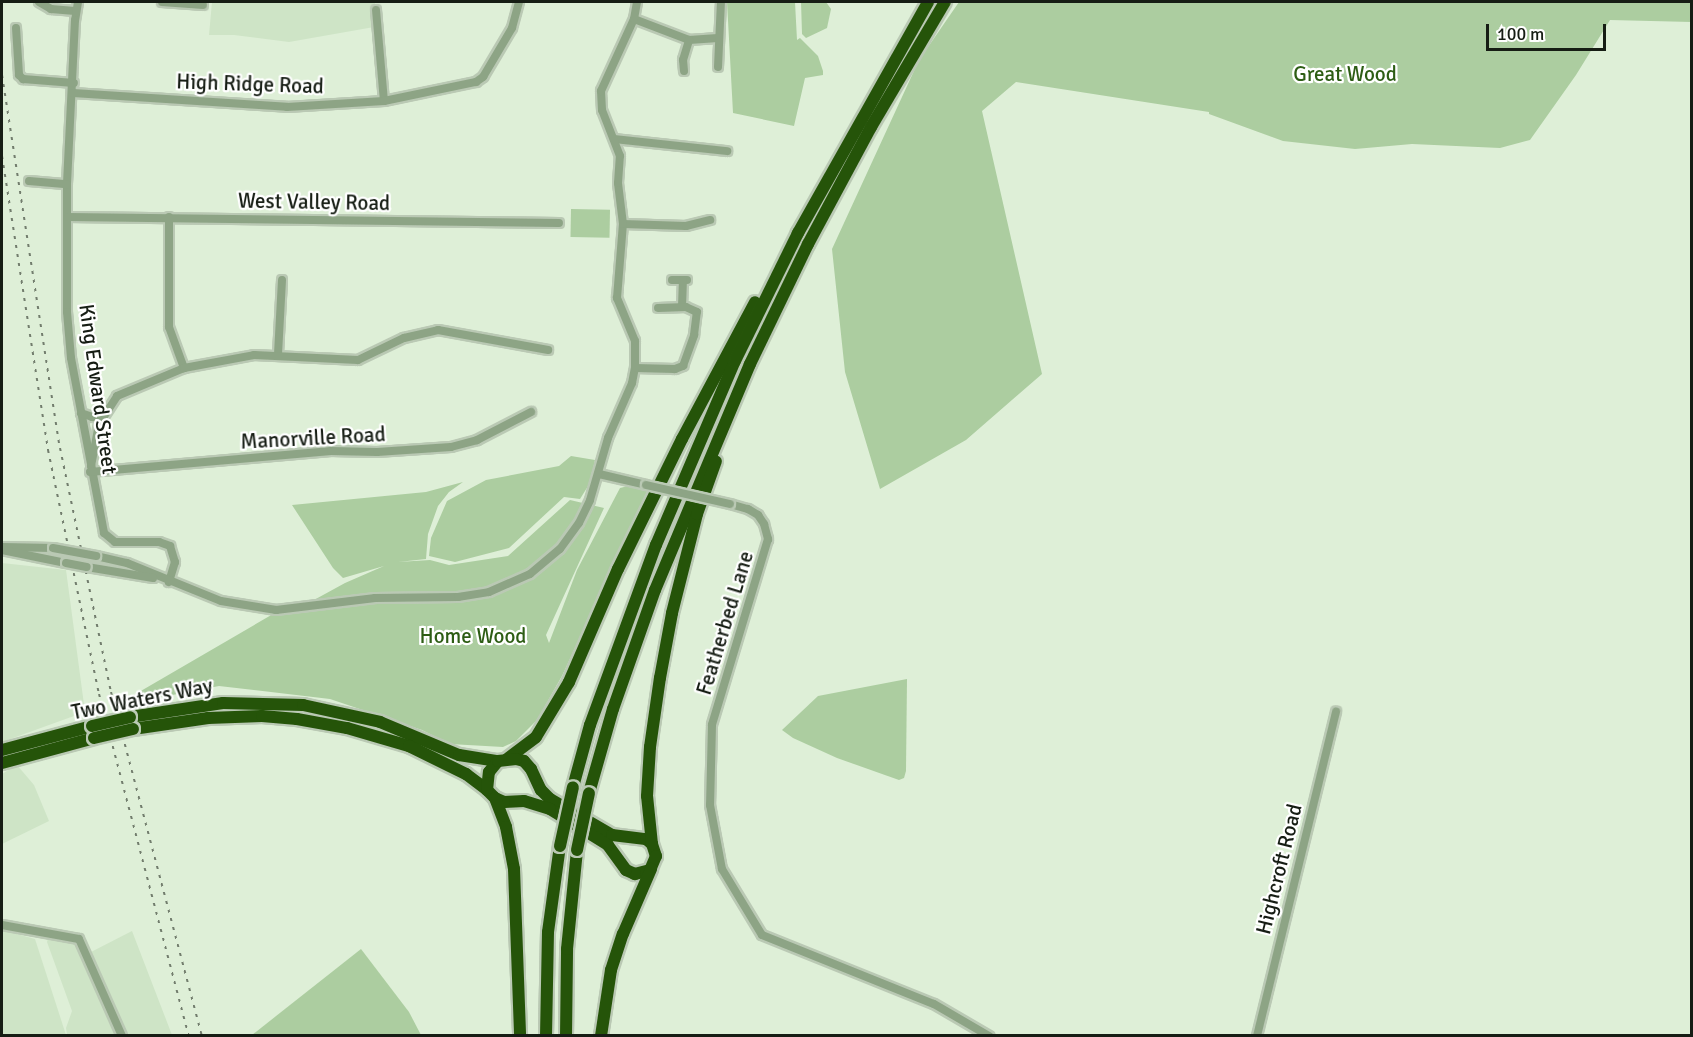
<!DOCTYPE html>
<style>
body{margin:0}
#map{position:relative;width:1693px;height:1037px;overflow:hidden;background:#deefd7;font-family:Signika,sans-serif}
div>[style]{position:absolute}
.built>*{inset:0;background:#cee4c6}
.green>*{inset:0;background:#accda0;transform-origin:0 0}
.roads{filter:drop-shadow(2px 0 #bac9b4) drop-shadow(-2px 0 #bac9b4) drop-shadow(0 2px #bac9b4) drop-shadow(0 -2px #bac9b4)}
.minor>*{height:8px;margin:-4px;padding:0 4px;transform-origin:4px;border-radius:4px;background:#8da485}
.highway>*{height:12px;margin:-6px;padding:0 6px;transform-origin:6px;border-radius:6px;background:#255409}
.rail>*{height:2px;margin-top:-1px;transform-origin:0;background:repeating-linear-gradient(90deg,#727d6d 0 3px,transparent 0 9px)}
.bridges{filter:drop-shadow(2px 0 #bac9b4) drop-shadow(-2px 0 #bac9b4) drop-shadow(0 2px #bac9b4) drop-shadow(0 -2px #bac9b4)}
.minor-bridge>*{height:8px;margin:-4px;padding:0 4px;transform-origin:4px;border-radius:4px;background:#8da485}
.highway-bridge>*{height:12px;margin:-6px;padding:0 6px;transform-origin:6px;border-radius:6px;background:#255409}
span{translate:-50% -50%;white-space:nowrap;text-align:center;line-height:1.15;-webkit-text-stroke:4.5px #fff;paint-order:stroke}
.park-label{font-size:21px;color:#2d5d14}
.street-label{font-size:21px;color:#161d14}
.frame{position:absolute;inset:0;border:3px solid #161d14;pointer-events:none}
.scale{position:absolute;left:1486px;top:24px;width:120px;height:27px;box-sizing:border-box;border:3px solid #161d14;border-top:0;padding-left:8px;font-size:18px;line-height:21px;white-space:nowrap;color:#161d14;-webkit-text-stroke:4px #fff;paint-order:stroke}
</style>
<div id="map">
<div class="built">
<div style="clip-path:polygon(212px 2px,375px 2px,374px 27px,289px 42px,234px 35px,209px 35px)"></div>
<div style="clip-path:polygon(2px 563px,66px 570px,85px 712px,2px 742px)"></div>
<div style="clip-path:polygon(17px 765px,34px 785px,49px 821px,2px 844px,2px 774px)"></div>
<div style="clip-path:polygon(51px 929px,83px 936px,91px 952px,132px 931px,172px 1035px,67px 1035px,66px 1028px,72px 1011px,47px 942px)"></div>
<div style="clip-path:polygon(2px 930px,35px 939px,66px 1035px,2px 1034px)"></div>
</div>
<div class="green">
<div style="clip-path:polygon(727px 2px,795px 2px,797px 40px,800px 38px,818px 56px,823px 71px,823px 75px,805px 78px,794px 126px,733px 113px)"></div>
<div style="clip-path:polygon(801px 2px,826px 2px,831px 9px,827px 28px,806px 38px,802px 34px)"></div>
<div style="clip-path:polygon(959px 2px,1691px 2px,1692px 22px,1610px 20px,1576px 75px,1530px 140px,1500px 148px,1412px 144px,1355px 149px,1283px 141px,1209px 114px,1209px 112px,1016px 82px,982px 111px,1042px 374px,966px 440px,880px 489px,845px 372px,832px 249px,919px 60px)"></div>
<div style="left:571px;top:209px;width:39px;height:28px;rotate:1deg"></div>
<div style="clip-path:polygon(571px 456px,595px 460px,590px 483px,580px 499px,564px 497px,509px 548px,455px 562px,429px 556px,431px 538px,447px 501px,486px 480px,559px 466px)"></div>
<div style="clip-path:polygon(463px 482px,449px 492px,438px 506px,428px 534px,426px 559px,398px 562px,430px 560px,449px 565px,508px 556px,570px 500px,604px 508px,546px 635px,549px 643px,577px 570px,620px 488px,628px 486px,648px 490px,562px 676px,537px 720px,516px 741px,503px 747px,450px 744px,422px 730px,330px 699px,219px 686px,115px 706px,273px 614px,292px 612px,345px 583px,384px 566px,343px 578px,333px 568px,292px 505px,426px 492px)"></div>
<div style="clip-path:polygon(907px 679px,906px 771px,904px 778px,899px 780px,837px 758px,793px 738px,782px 730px,818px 696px)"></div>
<div style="clip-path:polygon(361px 949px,409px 1012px,421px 1035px,252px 1035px)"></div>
</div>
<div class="roads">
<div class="minor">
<div style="left:39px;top:2px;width:14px;rotate:30deg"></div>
<div style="left:51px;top:9px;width:24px;rotate:5deg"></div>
<div style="left:78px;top:2px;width:18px;rotate:99deg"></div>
<div style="left:75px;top:20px;width:164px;rotate:92.8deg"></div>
<div style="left:67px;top:184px;width:128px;rotate:90deg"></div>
<div style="left:67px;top:312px;width:46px;rotate:85deg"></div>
<div style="left:71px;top:358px;width:178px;rotate:79.3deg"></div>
<div style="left:104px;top:533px;width:14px;rotate:39deg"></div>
<div style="left:115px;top:542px;width:44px"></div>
<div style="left:159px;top:542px;width:12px;rotate:20deg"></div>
<div style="left:170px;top:546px;width:17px;rotate:73deg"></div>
<div style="left:175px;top:562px;width:21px;rotate:107deg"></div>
<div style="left:162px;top:2px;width:41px;rotate:4.2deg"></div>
<div style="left:376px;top:10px;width:91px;rotate:85deg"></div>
<div style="left:634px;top:19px;width:59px;rotate:20.9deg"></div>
<div style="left:689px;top:40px;width:29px;rotate:-4deg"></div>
<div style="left:16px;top:28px;width:47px;rotate:86.3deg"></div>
<div style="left:19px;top:75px;width:6px;rotate:45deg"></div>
<div style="left:23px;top:79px;width:51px;rotate:4.5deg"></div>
<div style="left:718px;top:67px;width:65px;rotate:-87.4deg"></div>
<div style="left:684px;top:71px;width:11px;rotate:-95deg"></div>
<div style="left:683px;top:60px;width:21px;rotate:-73deg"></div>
<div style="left:73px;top:93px;width:214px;rotate:3.7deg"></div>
<div style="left:287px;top:107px;width:97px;rotate:-3.5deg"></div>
<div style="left:384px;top:101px;width:94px;rotate:-11.7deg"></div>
<div style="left:476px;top:82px;width:9px;rotate:-36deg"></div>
<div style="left:483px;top:77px;width:57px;rotate:-59.4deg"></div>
<div style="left:512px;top:28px;width:27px;rotate:-75deg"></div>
<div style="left:614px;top:139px;width:114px;rotate:6.1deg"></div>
<div style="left:29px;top:181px;width:38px;rotate:5deg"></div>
<div style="left:68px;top:217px;width:491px;rotate:0.7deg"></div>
<div style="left:169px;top:217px;width:110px;rotate:90deg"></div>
<div style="left:169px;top:327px;width:44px;rotate:69.9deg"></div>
<div style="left:623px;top:224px;width:63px;rotate:1.8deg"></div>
<div style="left:686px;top:226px;width:25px;rotate:-14deg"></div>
<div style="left:672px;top:280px;width:15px"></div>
<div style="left:682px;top:307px;width:27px;rotate:-88deg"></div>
<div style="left:278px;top:354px;width:74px;rotate:-86.9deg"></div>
<div style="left:635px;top:368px;width:40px;rotate:1.4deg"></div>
<div style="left:675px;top:369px;width:9px;rotate:-21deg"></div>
<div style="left:683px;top:366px;width:33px;rotate:-70deg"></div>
<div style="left:694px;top:335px;width:23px;rotate:-83deg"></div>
<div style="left:697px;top:312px;width:12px;rotate:-156deg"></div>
<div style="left:686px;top:307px;width:28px;rotate:178deg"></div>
<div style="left:81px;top:413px;width:12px;rotate:20deg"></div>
<div style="left:92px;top:417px;width:11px;rotate:-5deg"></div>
<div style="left:91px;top:466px;width:43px;rotate:-79.2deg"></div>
<div style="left:99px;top:424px;width:33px;rotate:-57deg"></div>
<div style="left:117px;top:396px;width:73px;rotate:-22.7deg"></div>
<div style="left:184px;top:368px;width:71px;rotate:-10.5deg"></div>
<div style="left:254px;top:355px;width:104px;rotate:2.8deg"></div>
<div style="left:358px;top:360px;width:51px;rotate:-25.6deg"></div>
<div style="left:404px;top:338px;width:35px;rotate:-13deg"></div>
<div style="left:438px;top:330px;width:112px;rotate:10.3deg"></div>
<div style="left:90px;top:472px;width:242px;rotate:-5deg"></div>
<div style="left:331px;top:451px;width:46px;rotate:1.2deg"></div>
<div style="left:377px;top:452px;width:74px;rotate:-3.9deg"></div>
<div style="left:451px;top:447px;width:27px;rotate:-15deg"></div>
<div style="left:477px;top:440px;width:61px;rotate:-27.4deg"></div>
<div style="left:599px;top:474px;width:48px;rotate:13.2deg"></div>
<div style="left:730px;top:504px;width:19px;rotate:16deg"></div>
<div style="left:748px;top:509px;width:12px;rotate:31deg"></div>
<div style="left:758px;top:515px;width:11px;rotate:56deg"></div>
<div style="left:764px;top:524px;width:16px;rotate:75deg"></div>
<div style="left:768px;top:539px;width:194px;rotate:106.8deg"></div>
<div style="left:712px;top:725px;width:80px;rotate:91.4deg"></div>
<div style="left:710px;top:805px;width:65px;rotate:79.4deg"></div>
<div style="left:722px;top:869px;width:77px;rotate:58.8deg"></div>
<div style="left:762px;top:935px;width:185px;rotate:21.9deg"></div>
<div style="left:934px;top:1004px;width:64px;rotate:30.2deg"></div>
<div style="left:2px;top:547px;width:51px;rotate:1.1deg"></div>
<div style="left:2px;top:550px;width:65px;rotate:11.5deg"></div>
<div style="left:96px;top:556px;width:32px;rotate:13deg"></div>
<div style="left:127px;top:563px;width:101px;rotate:22deg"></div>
<div style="left:221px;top:601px;width:56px;rotate:9.3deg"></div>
<div style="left:276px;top:610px;width:100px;rotate:-6.9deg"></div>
<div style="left:375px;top:598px;width:83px;rotate:-0.7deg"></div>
<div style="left:458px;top:597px;width:31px;rotate:-9deg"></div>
<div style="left:489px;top:592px;width:45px;rotate:-23.7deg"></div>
<div style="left:530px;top:574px;width:39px;rotate:-40deg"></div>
<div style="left:560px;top:549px;width:32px;rotate:-54deg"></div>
<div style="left:579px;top:523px;width:25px;rotate:-64deg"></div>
<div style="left:590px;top:500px;width:65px;rotate:-73.8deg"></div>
<div style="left:608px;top:438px;width:60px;rotate:-66.4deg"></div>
<div style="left:632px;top:383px;width:15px;rotate:-79deg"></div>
<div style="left:635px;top:368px;width:27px;rotate:-90deg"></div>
<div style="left:635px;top:341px;width:47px;rotate:-112.7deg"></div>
<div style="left:617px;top:298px;width:74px;rotate:-85.4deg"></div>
<div style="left:623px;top:224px;width:41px;rotate:-97deg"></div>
<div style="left:618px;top:183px;width:27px;rotate:-86deg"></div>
<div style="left:620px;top:156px;width:49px;rotate:-111.4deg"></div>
<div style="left:602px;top:110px;width:19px;rotate:-93deg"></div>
<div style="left:601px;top:91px;width:79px;rotate:-65.4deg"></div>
<div style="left:634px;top:19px;width:17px;rotate:-80deg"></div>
<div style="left:87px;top:567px;width:67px;rotate:9.5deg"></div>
<div style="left:2px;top:925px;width:78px;rotate:10.3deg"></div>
<div style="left:79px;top:939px;width:106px;rotate:66.1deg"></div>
<div style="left:1257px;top:1036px;width:334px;rotate:-76.3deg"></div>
</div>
<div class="highway">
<div style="left:130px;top:717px;width:94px;rotate:-8.6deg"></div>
<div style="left:223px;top:703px;width:80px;rotate:1.4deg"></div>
<div style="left:303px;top:705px;width:79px;rotate:12.4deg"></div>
<div style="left:380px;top:722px;width:86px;rotate:22.7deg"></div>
<div style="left:459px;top:755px;width:39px;rotate:9deg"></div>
<div style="left:133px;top:729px;width:76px;rotate:-8.3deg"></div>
<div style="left:208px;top:718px;width:54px;rotate:-2.1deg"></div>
<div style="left:262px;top:716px;width:35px;rotate:5deg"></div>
<div style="left:297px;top:719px;width:51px;rotate:10.2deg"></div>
<div style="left:347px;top:728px;width:65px;rotate:16.2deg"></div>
<div style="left:409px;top:746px;width:64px;rotate:26.2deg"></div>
<div style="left:466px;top:774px;width:26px;rotate:37deg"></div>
<div style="left:2px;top:750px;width:93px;rotate:-14.9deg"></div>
<div style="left:507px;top:759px;width:36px;rotate:-37deg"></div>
<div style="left:536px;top:737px;width:64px;rotate:-59deg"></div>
<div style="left:569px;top:682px;width:123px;rotate:-66.6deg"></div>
<div style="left:618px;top:569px;width:145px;rotate:-63.8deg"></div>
<div style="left:682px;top:439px;width:155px;rotate:-61.9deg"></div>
<div style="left:516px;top:759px;width:8px;rotate:14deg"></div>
<div style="left:524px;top:761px;width:11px;rotate:49deg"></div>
<div style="left:531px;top:769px;width:23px;rotate:65deg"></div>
<div style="left:541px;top:790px;width:13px;rotate:45deg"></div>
<div style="left:550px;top:799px;width:72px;rotate:30.1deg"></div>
<div style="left:612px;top:835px;width:34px;rotate:7deg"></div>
<div style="left:646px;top:839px;width:8px;rotate:40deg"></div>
<div style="left:652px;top:844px;width:13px;rotate:72deg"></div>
<div style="left:656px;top:856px;width:15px;rotate:113deg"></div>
<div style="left:650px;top:870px;width:16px;rotate:165deg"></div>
<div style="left:635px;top:874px;width:10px;rotate:-156deg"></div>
<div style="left:626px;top:870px;width:31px;rotate:-126deg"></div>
<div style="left:608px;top:845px;width:68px;rotate:-148.2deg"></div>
<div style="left:550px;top:809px;width:27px;rotate:-163deg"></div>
<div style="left:524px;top:801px;width:20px;rotate:177deg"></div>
<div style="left:504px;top:802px;width:10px;rotate:-156deg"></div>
<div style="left:495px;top:798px;width:11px;rotate:-135deg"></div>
<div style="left:487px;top:790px;width:18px;rotate:-84deg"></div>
<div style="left:489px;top:772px;width:14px;rotate:-51deg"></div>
<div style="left:498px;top:761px;width:18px;rotate:-6deg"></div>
<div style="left:2px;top:763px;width:95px;rotate:-15.2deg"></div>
<div style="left:573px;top:787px;width:64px;rotate:-74.7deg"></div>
<div style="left:590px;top:725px;width:192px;rotate:-69.9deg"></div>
<div style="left:656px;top:545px;width:200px;rotate:-66.8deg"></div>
<div style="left:735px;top:361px;width:143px;rotate:-63.8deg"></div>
<div style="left:798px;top:233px;width:265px;rotate:-60.6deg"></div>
<div style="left:589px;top:793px;width:87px;rotate:-74.1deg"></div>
<div style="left:613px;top:709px;width:126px;rotate:-70.6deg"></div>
<div style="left:655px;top:590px;width:245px;rotate:-67.2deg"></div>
<div style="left:750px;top:364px;width:133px;rotate:-64.2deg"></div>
<div style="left:808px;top:244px;width:133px;rotate:-61.7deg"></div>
<div style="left:871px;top:127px;width:145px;rotate:-59.4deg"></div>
<div style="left:495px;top:798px;width:31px;rotate:69deg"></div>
<div style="left:506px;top:827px;width:43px;rotate:79.2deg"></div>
<div style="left:514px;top:869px;width:167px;rotate:87.9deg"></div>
<div style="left:652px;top:844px;width:48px;rotate:-95.9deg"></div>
<div style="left:647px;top:796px;width:49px;rotate:-86.5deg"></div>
<div style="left:650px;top:747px;width:70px;rotate:-81.8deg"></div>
<div style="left:660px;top:678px;width:66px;rotate:-79.5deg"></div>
<div style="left:672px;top:613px;width:102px;rotate:-75.8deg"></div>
<div style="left:697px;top:514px;width:56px;rotate:-70.3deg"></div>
<div style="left:546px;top:1036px;width:104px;rotate:-88.9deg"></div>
<div style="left:548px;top:932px;width:87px;rotate:-82.1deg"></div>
<div style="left:566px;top:1036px;width:87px;rotate:-89.3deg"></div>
<div style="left:567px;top:949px;width:100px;rotate:-84.2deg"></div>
<div style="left:601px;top:1036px;width:67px;rotate:-81.4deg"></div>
<div style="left:611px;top:970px;width:38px;rotate:-72deg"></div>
<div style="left:623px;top:934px;width:71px;rotate:-66.7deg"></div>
</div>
</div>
<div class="rail">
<div style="left:2px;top:75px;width:377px;rotate:81.2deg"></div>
<div style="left:60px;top:448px;width:249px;rotate:78.2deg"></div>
<div style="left:111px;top:692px;width:356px;rotate:75.2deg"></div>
<div style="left:2px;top:156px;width:298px;rotate:81.1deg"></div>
<div style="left:48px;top:450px;width:249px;rotate:78.2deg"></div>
<div style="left:99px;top:694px;width:354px;rotate:75.3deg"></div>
</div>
<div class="bridges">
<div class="minor-bridge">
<div style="left:646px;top:485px;width:86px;rotate:12.7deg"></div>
<div style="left:53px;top:548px;width:44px;rotate:10.5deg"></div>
<div style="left:66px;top:563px;width:21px;rotate:11deg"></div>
</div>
<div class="highway-bridge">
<div style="left:92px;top:726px;width:39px;rotate:-13deg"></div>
<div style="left:94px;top:738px;width:40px;rotate:-13deg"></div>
<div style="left:560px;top:846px;width:60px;rotate:-77.6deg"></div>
<div style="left:577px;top:850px;width:58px;rotate:-78.1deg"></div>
</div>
</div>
<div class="park-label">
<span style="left:1345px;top:74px">Great Wood</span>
<span style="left:473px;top:636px">Home Wood</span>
</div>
<div class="street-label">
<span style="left:250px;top:84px;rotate:2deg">High Ridge Road</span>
<span style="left:314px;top:202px;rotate:1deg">West Valley Road</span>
<span style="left:98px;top:389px;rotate:82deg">King Edward Street</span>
<span style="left:313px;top:438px;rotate:-3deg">Manorville Road</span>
<span style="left:725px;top:623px;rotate:-73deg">Featherbed Lane</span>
<span style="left:142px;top:699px;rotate:-11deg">Two Waters Way</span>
<span style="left:1279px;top:869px;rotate:-76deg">Highcroft Road</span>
</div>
<div class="frame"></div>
<div class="scale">100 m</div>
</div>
